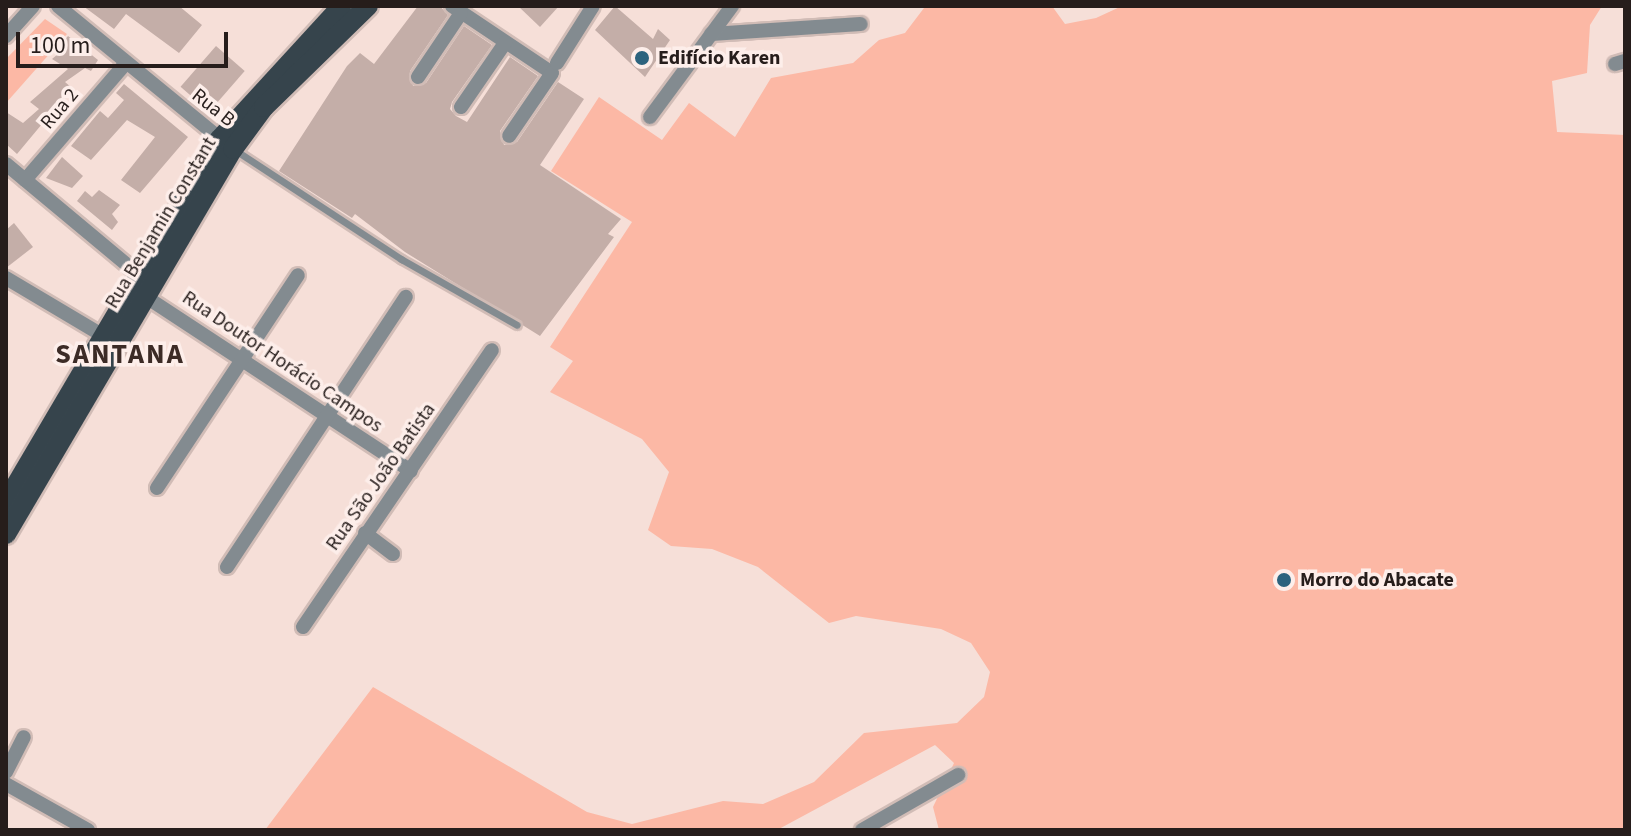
<!DOCTYPE html>
<meta charset="utf-8">
<style>
body{margin:0}
#map{position:relative;width:1631px;height:836px;overflow:hidden;background:#f6dfd8;font-family:"Source Sans 3",sans-serif}
div>[style]{position:absolute}
.green>*{inset:0;background:#fcb8a5}
.building>*{inset:0;background:#c4aea8;transform-origin:0 0}
.roads{filter:drop-shadow(2px 0 #d1bcb6) drop-shadow(-2px 0 #d1bcb6) drop-shadow(0 2px #d1bcb6) drop-shadow(0 -2px #d1bcb6)}
.lane>*{height:7px;margin:-3.5px;padding:0 3.5px;transform-origin:3.5px;border-radius:3.5px;background:#838b90}
.street>*{height:14px;margin:-7px;padding:0 7px;transform-origin:7px;border-radius:7px;background:#838b90}
.primary>*{height:20px;margin:-10px;padding:0 10px;transform-origin:10px;border-radius:10px;background:#36444c}
.dots>*{width:22px;height:22px;translate:-50% -50%;box-sizing:border-box;border:4px solid #fdeeea;border-radius:50%}
span{translate:-50% -50%;white-space:nowrap;text-align:center;line-height:1.15;-webkit-text-stroke:7px #fdeeea;paint-order:stroke}
.poi-label{font-size:20px;color:#261d1b;font-weight:700}
.left{translate:0 -50%;text-align:left}
.street-label{font-size:20px;color:#261d1b}
.district-label{font-size:28px;color:#3c2b26;font-weight:700;letter-spacing:2px}
.frame{position:absolute;inset:0;border:8px solid #261d1b;pointer-events:none}
.scale{position:absolute;left:16px;top:32px;width:212px;height:36px;box-sizing:border-box;border:4px solid #261d1b;border-top:0;padding-left:10px;font-size:24px;line-height:28px;white-space:nowrap;color:#261d1b;-webkit-text-stroke:6px #fdeeea;paint-order:stroke}
</style>
<div id="map">
<div class="green">
<div style="clip-path:polygon(937px 6px,1052px 6px,1065px 24px,1096px 18px,1122px 6px,1602px 6px,1590px 25px,1587px 73px,1552px 81px,1557px 132px,1625px 135px,1625px 830px,939px 830px,933px 807px,954px 763px,935px 745px,777px 830px,265px 830px,373px 687px,587px 812px,632px 824px,723px 801px,763px 804px,814px 782px,864px 733px,957px 723px,984px 697px,990px 672px,971px 643px,941px 629px,856px 616px,829px 623px,758px 567px,712px 549px,671px 546px,648px 530px,669px 472px,642px 439px,550px 392px,573px 361px,550px 347px,632px 222px,551px 171px,599px 97px,662px 140px,689px 103px,735px 137px,771px 78px,853px 63px,879px 40px,905px 33px,924px 8px)"></div>
<div style="clip-path:polygon(45px 19px,67px 34px,6px 103px,6px 59px)"></div>
</div>
<div class="building">
<div style="clip-path:polygon(83px 6px,179px 6px,202px 25px,179px 53px,126px 14px,114px 29px)"></div>
<div style="clip-path:polygon(418px 6px,440px 6px,448px 15px,410px 71px,413px 86px,426px 83px,464px 26px,492px 45px,452px 102px,450px 109px,456px 116px,467px 122px,510px 57px,538px 76px,500px 131px,504px 145px,517px 142px,558px 82px,584px 99px,540px 165px,621px 219px,608px 234px,614px 237px,540px 336px,405px 252px,355px 214px,352px 218px,279px 171px,347px 66px,360px 53px,374px 64px)"></div>
<div style="clip-path:polygon(518px 6px,559px 6px,540px 27px)"></div>
<div style="clip-path:polygon(615px 6px,653px 39px,658px 29px,670px 40px,645px 77px,595px 30px)"></div>
<div style="clip-path:polygon(68px 36px,98px 60px,91px 71px,85px 68px,65px 82px,72px 88px,17px 154px,6px 144px,6px 112px,23px 123px,39px 109px,30px 102px,68px 69px,52px 59px,64px 49px,60px 46px)"></div>
<div style="left:216px;top:46px;width:38px;height:54px;rotate:41deg"></div>
<div style="clip-path:polygon(124px 84px,188px 137px,140px 193px,121px 180px,155px 137px,127px 120px,91px 160px,71px 146px,100px 111px,108px 118px,124px 100px,116px 93px)"></div>
<div style="clip-path:polygon(62px 157px,83px 176px,72px 188px,46px 178px)"></div>
<div style="clip-path:polygon(99px 190px,120px 205px,112px 214px,118px 222px,112px 230px,77px 201px,85px 191px,92px 197px)"></div>
<div style="clip-path:polygon(14px 223px,33px 247px,6px 268px,6px 230px)"></div>
</div>
<div class="roads">
<div class="lane">
<div style="left:235px;top:150px;width:199px;rotate:33.3deg"></div>
<div style="left:401px;top:259px;width:133px;rotate:29.6deg"></div>
</div>
<div class="street">
<div style="left:58px;top:6px;width:220px;rotate:39.3deg"></div>
<div style="left:452px;top:6px;width:120px;rotate:33.8deg"></div>
<div style="left:552px;top:73px;width:76px;rotate:124.3deg"></div>
<div style="left:711px;top:34px;width:150px;rotate:-3.8deg"></div>
<div style="left:6px;top:36px;width:40px;rotate:-48deg"></div>
<div style="left:557px;top:63px;width:67px;rotate:-57.7deg"></div>
<div style="left:1615px;top:64px;width:10px;rotate:-17deg"></div>
<div style="left:418px;top:77px;width:77px;rotate:-56.1deg"></div>
<div style="left:461px;top:107px;width:78px;rotate:-55.5deg"></div>
<div style="left:650px;top:117px;width:138px;rotate:-53.5deg"></div>
<div style="left:6px;top:164px;width:172px;rotate:39.8deg"></div>
<div style="left:25px;top:180px;width:153px;rotate:-49.2deg"></div>
<div style="left:6px;top:278px;width:112px;rotate:30.7deg"></div>
<div style="left:140px;top:293px;width:324px;rotate:33.3deg"></div>
<div style="left:157px;top:488px;width:255px;rotate:-56.5deg"></div>
<div style="left:365px;top:533px;width:35px;rotate:37deg"></div>
<div style="left:227px;top:567px;width:324px;rotate:-56.5deg"></div>
<div style="left:303px;top:627px;width:335px;rotate:-55.7deg"></div>
<div style="left:6px;top:772px;width:39px;rotate:-63deg"></div>
<div style="left:6px;top:784px;width:94px;rotate:29.3deg"></div>
<div style="left:862px;top:830px;width:111px;rotate:-29.8deg"></div>
</div>
<div class="primary">
<div style="left:6px;top:502px;width:421px;rotate:-59.5deg"></div>
<div style="left:220px;top:139px;width:180px;rotate:-47.5deg"></div>
<div style="left:6px;top:534px;width:447px;rotate:-59.5deg"></div>
<div style="left:233px;top:149px;width:52px;rotate:-53.6deg"></div>
<div style="left:264px;top:107px;width:145px;rotate:-44.2deg"></div>
</div>
</div>
<div class="dots">
<div style="left:642px;top:58px;background:#2c637e"></div>
<div style="left:1284px;top:580px;background:#2c637e"></div>
</div>
<div class="poi-label">
<span class="left" style="left:658px;top:58px">Edifício Karen</span>
<span class="left" style="left:1300px;top:580px">Morro do Abacate</span>
</div>
<div class="street-label">
<span style="left:213px;top:108px;rotate:38deg">Rua B</span>
<span style="left:60px;top:109px;rotate:-50deg">Rua 2</span>
<span style="left:161px;top:223px;rotate:-59deg">Rua Benjamin Constant</span>
<span style="left:282px;top:362px;rotate:34deg">Rua Doutor Horácio Campos</span>
<span style="left:381px;top:477px;rotate:-55deg">Rua São João Batista</span>
</div>
<div class="district-label">
<span style="left:120px;top:354px">SANTANA</span>
</div>
<div class="frame"></div>
<div class="scale">100 m</div>
</div>
